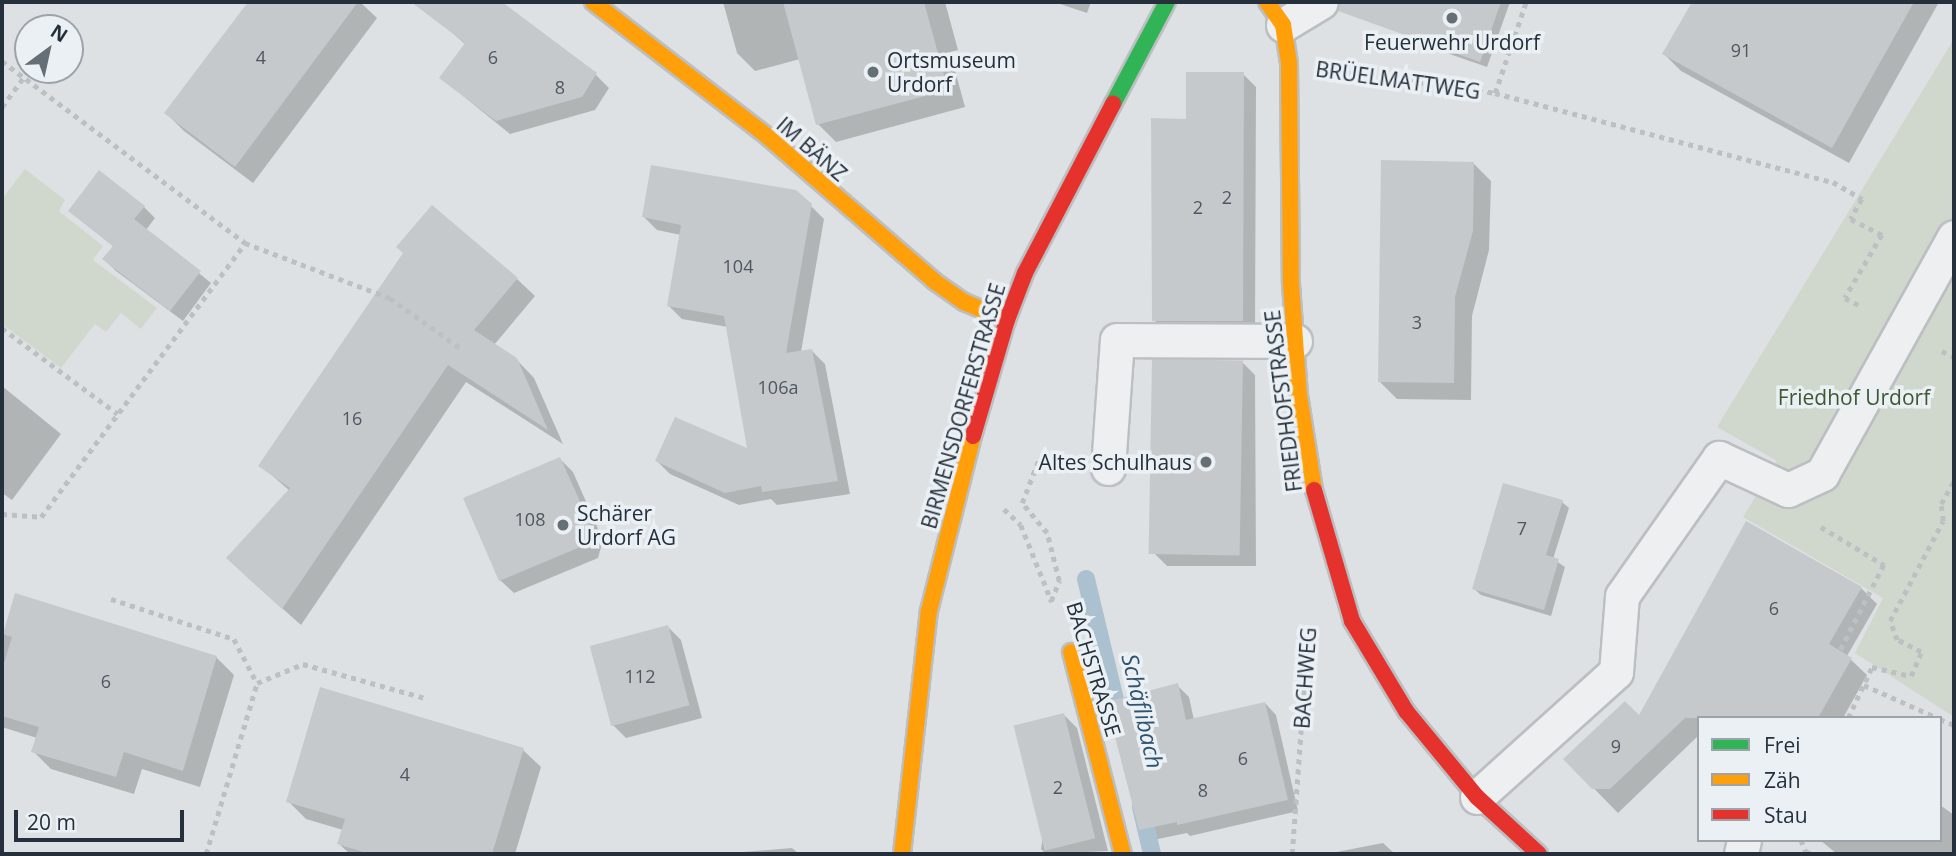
<!DOCTYPE html>
<meta charset="utf-8">
<style>
body{margin:0}
#map{position:relative;width:1956px;height:856px;overflow:hidden;background:#dee1e3;font-family:"Open Sans",sans-serif}
div>[style]{position:absolute}
.green>*{inset:0;background:#d0d8ce}
.shadow>*{inset:0;background:#0003}
.stream>*{height:18px;margin:-9px;padding:0 9px;transform-origin:9px;border-radius:9px;background:#abc1cf}
.building>*{inset:0;background:#c6c9cc;transform-origin:0 0}
.path>*{height:4.5px;margin-top:-2.25px;transform-origin:0;background:repeating-linear-gradient(90deg,#bdc0c3 0 5px,transparent 0 10px)}
.roads{filter:drop-shadow(2px 0 #bcbfc1) drop-shadow(-2px 0 #bcbfc1) drop-shadow(0 2px #bcbfc1) drop-shadow(0 -2px #bcbfc1)}
.lane>*{height:33px;margin:-16.5px;padding:0 16.5px;transform-origin:16.5px;border-radius:16.5px;background:#edeff0}
.fast>*{height:16px;margin:-8px;padding:0 8px;transform-origin:8px;border-radius:8px;background:#30b455}
.slow>*{height:16px;margin:-8px;padding:0 8px;transform-origin:8px;border-radius:8px;background:#ff9f0a}
.jam>*{height:16px;margin:-8px;padding:0 8px;transform-origin:8px;border-radius:8px;background:#e5322d}
.dots>*{width:19px;height:19px;translate:-50% -50%;box-sizing:border-box;border:4px solid #ebf0f4;border-radius:50%}
span{translate:-50% -50%;white-space:nowrap;text-align:center;line-height:1.15;-webkit-text-stroke:7px #ebf0f4;paint-order:stroke}
.number-label{font-size:18px;color:#4e5761}
.number-label span{-webkit-text-stroke-width:0}
.poi-label{font-size:21px;color:#25303c}
.left{translate:0 -50%;text-align:left}
.right{translate:-100% -50%;text-align:right}
.street-label{font-size:21px;color:#25303c}
.park-label{font-size:21px;color:#3e5833}
.water-label{font-size:23px;color:#2f5370;font-style:italic}
.frame{position:absolute;inset:0;border:4px solid #25303c;pointer-events:none}
.legend{position:absolute;left:1697px;top:716px;width:245px;height:126px;box-sizing:border-box;background:#ebf0f4;border:2px solid #9ca3aa;margin:0;padding:9px 12px;list-style:none;font-size:21px;color:#25303c}
.legend li{display:flex;align-items:center;gap:14px;height:35px}
.legend b{width:35px;border:2px solid #9ca3aa}
.north{position:absolute;left:14px;top:14px;width:70px;height:70px;box-sizing:border-box;background:#ebf0f4;border:2px solid #9ca3aa;border-radius:50%;rotate:33deg;font-size:19px;font-weight:700;line-height:28px;text-align:center;color:#25303c}
.north::after{content:'';display:block;margin:auto;width:24px;height:32px;background:#666e76;clip-path:polygon(50% 0,100% 100%,50% 72%,0 100%)}
.scale{position:absolute;left:14px;top:810px;width:170px;height:32px;box-sizing:border-box;border:4px solid #25303c;border-top:0;padding-left:9px;font-size:21px;line-height:24px;white-space:nowrap;color:#25303c;-webkit-text-stroke:5px #ebf0f4;paint-order:stroke}
</style>
<div id="map">
<div class="green">
<div style="clip-path:polygon(1954px 39px,1954px 717px,1855px 653px,1883px 598px,1743px 517px,1777px 461px,1717px 427px)"></div>
<div style="clip-path:polygon(25px 169px,65px 200px,59px 211px,103px 246px,93px 260px,157px 308px,141px 329px,121px 313px,106px 332px,95px 324px,61px 368px,2px 324px,2px 199px)"></div>
</div>
<div class="shadow">
<div style="clip-path:polygon(250px 2px,360px 2px,377px 18px,253px 183px,184px 131px,166px 113px)"></div>
<div style="clip-path:polygon(450px 2px,495px 2px,596px 75px,609px 88px,595px 110px,510px 134px,441px 78px,466px 45px,437px 19px)"></div>
<div style="clip-path:polygon(723px 2px,945px 2px,958px 50px,950px 52px,965px 107px,836px 142px,818px 124px,800px 59px,755px 71px,737px 53px)"></div>
<div style="clip-path:polygon(1054px 2px,1091px 2px,1087px 13px)"></div>
<div style="clip-path:polygon(1416px 2px,1510px 2px,1487px 67px,1412px 41px,1405px 34px)"></div>
<div style="clip-path:polygon(1693px 2px,1939px 2px,1849px 163px,1681px 71px,1664px 54px)"></div>
<div style="clip-path:polygon(1243px 74px,1256px 87px,1255px 334px,1167px 333px,1154px 320px,1188px 120px)"></div>
<div style="clip-path:polygon(1473px 163px,1491px 181px,1489px 250px,1472px 316px,1471px 400px,1397px 399px,1379px 381px)"></div>
<div style="clip-path:polygon(810px 205px,824px 219px,801px 352px,812px 351px,825px 364px,850px 494px,777px 505px,771px 499px,739px 505px,670px 474px,657px 461px,749px 451px,728px 327px,682px 319px,669px 306px,681px 235px,657px 230px,644px 217px)"></div>
<div style="clip-path:polygon(144px 207px,155px 218px,146px 230px,211px 283px,183px 321px,116px 271px,104px 259px,114px 247px,70px 211px)"></div>
<div style="clip-path:polygon(405px 253px,517px 279px,535px 296px,494px 345px,516px 359px,534px 378px,563px 444px,466px 382px,301px 625px,246px 576px,290px 491px,261px 466px)"></div>
<div style="clip-path:polygon(1242px 362px,1255px 375px,1256px 566px,1167px 566px,1154px 553px)"></div>
<div style="clip-path:polygon(2px 386px,61px 434px,12px 500px,2px 493px)"></div>
<div style="clip-path:polygon(560px 459px,573px 472px,603px 540px,598px 558px,514px 593px,500px 580px)"></div>
<div style="clip-path:polygon(1562px 502px,1569px 508px,1553px 559px,1565px 567px,1551px 616px,1481px 595px,1474px 589px)"></div>
<div style="clip-path:polygon(1861px 588px,1877px 604px,1847px 656px,1867px 675px,1843px 718px,1699px 718px,1699px 735px,1618px 813px,1565px 759px)"></div>
<div style="clip-path:polygon(16px 595px,216px 657px,234px 675px,200px 787px,142px 769px,134px 794px,51px 769px,33px 751px,37px 738px,2px 727px,2px 641px)"></div>
<div style="clip-path:polygon(668px 627px,681px 640px,702px 718px,626px 738px,613px 725px)"></div>
<div style="clip-path:polygon(1177px 685px,1189px 697px,1194px 720px,1265px 703px,1276px 715px,1298px 811px,1190px 836px,1187px 833px,1153px 840px,1141px 829px)"></div>
<div style="clip-path:polygon(1063px 714px,1077px 728px,1108px 851px,1046px 854px,1041px 849px)"></div>
<div style="clip-path:polygon(523px 750px,541px 767px,515px 854px,350px 854px,339px 844px,343px 830px,306px 819px,288px 801px)"></div>
<div style="clip-path:polygon(1940px 805px,1954px 815px,1954px 854px,1837px 854px,1820px 840px,1940px 840px)"></div>
<div style="clip-path:polygon(1383px 843px,1395px 854px,1326px 854px)"></div>
<div style="clip-path:polygon(792px 848px,799px 854px,719px 854px)"></div>
</div>
<div class="stream">
<div style="left:1086px;top:579px;width:146px;rotate:76.5deg"></div>
<div style="left:1141px;top:807px;width:48px;rotate:76.8deg"></div>
</div>
<div class="building">
<div style="clip-path:polygon(248px 2px,358px 2px,235px 167px,164px 113px)"></div>
<div style="clip-path:polygon(411px 2px,502px 2px,597px 73px,582px 97px,496px 121px,439px 78px,465px 43px)"></div>
<div style="clip-path:polygon(783px 2px,924px 2px,948px 90px,816px 125px)"></div>
<div style="clip-path:polygon(1340px 2px,1501px 2px,1480px 62px,1338px 11px)"></div>
<div style="clip-path:polygon(1692px 2px,1914px 2px,1832px 148px,1662px 54px)"></div>
<div style="clip-path:polygon(1186px 72px,1244px 72px,1243px 321px,1152px 321px,1151px 118px,1186px 119px)"></div>
<div style="clip-path:polygon(1381px 160px,1474px 162px,1473px 231px,1455px 297px,1454px 383px,1378px 382px)"></div>
<div style="clip-path:polygon(651px 165px,796px 190px,812px 204px,786px 353px,812px 349px,838px 481px,762px 492px,761px 486px,725px 493px,655px 461px,675px 417px,747px 448px,724px 316px,667px 306px,681px 225px,642px 217px)"></div>
<div style="clip-path:polygon(99px 170px,145px 206px,134px 219px,201px 271px,170px 311px,102px 259px,113px 246px,68px 211px)"></div>
<div style="clip-path:polygon(432px 205px,518px 278px,474px 330px,517px 358px,548px 430px,448px 365px,282px 609px,226px 558px,290px 488px,258px 466px,403px 253px,396px 247px)"></div>
<div style="left:1152px;top:359px;width:91px;height:195px;rotate:1deg"></div>
<div style="clip-path:polygon(560px 457px,591px 526px,585px 545px,499px 581px,463px 498px)"></div>
<div style="clip-path:polygon(1503px 483px,1563px 500px,1546px 555px,1559px 559px,1544px 610px,1472px 589px)"></div>
<div style="clip-path:polygon(1746px 521px,1862px 587px,1829px 644px,1852px 658px,1818px 718px,1685px 718px,1610px 789px,1592px 789px,1563px 759px,1625px 701px,1639px 715px)"></div>
<div style="clip-path:polygon(15px 593px,217px 656px,183px 771px,124px 752px,116px 777px,31px 752px,39px 727px,2px 716px,2px 670px,12px 637px,3px 634px)"></div>
<div style="left:668px;top:625px;width:83px;height:81px;rotate:75deg"></div>
<div style="clip-path:polygon(1178px 683px,1186px 720px,1265px 702px,1288px 800px,1177px 825px,1177px 822px,1139px 830px,1106px 702px)"></div>
<div style="clip-path:polygon(320px 687px,524px 748px,492px 854px,370px 854px,337px 844px,345px 819px,286px 802px)"></div>
<div style="left:1064px;top:713px;width:129px;height:52px;rotate:76deg"></div>
</div>
<div class="path">
<div style="left:2px;top:61px;width:304px;rotate:36.8deg"></div>
<div style="left:245px;top:243px;width:155px;rotate:20.8deg"></div>
<div style="left:390px;top:298px;width:86px;rotate:35.5deg"></div>
<div style="left:1339px;top:71px;width:158px;rotate:8deg"></div>
<div style="left:1495px;top:93px;width:96px;rotate:-71.2deg"></div>
<div style="left:1495px;top:93px;width:350px;rotate:14.8deg"></div>
<div style="left:1833px;top:182px;width:34px;rotate:30deg"></div>
<div style="left:1862px;top:199px;width:23px;rotate:119deg"></div>
<div style="left:1851px;top:219px;width:35px;rotate:27deg"></div>
<div style="left:1882px;top:235px;width:73px;rotate:120.4deg"></div>
<div style="left:1845px;top:298px;width:18px;rotate:27deg"></div>
<div style="left:2px;top:107px;width:37px;rotate:-54deg"></div>
<div style="left:2px;top:328px;width:144px;rotate:36.6deg"></div>
<div style="left:1942px;top:351px;width:13px;rotate:27deg"></div>
<div style="left:1004px;top:509px;width:23px;rotate:43deg"></div>
<div style="left:1021px;top:525px;width:83px;rotate:68.1deg"></div>
<div style="left:2px;top:514px;width:39px;rotate:4deg"></div>
<div style="left:41px;top:517px;width:342px;rotate:-53.3deg"></div>
<div style="left:1821px;top:527px;width:74px;rotate:31.1deg"></div>
<div style="left:1884px;top:565px;width:97px;rotate:117.1deg"></div>
<div style="left:111px;top:599px;width:129px;rotate:18deg"></div>
<div style="left:234px;top:639px;width:50px;rotate:62.4deg"></div>
<div style="left:1051px;top:601px;width:22px;rotate:-68deg"></div>
<div style="left:1059px;top:581px;width:49px;rotate:-104deg"></div>
<div style="left:1047px;top:533px;width:39px;rotate:-130deg"></div>
<div style="left:1022px;top:503px;width:47px;rotate:-68.9deg"></div>
<div style="left:1039px;top:459px;width:24px;rotate:7deg"></div>
<div style="left:1864px;top:685px;width:81px;rotate:24deg"></div>
<div style="left:1848px;top:718px;width:56px;rotate:-64.8deg"></div>
<div style="left:1872px;top:667px;width:40px;rotate:13deg"></div>
<div style="left:1911px;top:676px;width:26px;rotate:-67deg"></div>
<div style="left:1921px;top:652px;width:27px;rotate:-153deg"></div>
<div style="left:1897px;top:640px;width:20px;rotate:-110deg"></div>
<div style="left:1890px;top:621px;width:113px;rotate:-62.1deg"></div>
<div style="left:1943px;top:521px;width:17px;rotate:-97deg"></div>
<div style="left:1941px;top:504px;width:26px;rotate:-61deg"></div>
<div style="left:1940px;top:719px;width:15px;rotate:23deg"></div>
<div style="left:1801px;top:840px;width:13px;rotate:67deg"></div>
<div style="left:1806px;top:852px;width:7px;rotate:16deg"></div>
<div style="left:206px;top:854px;width:178px;rotate:-73.4deg"></div>
<div style="left:257px;top:683px;width:50px;rotate:-22.4deg"></div>
<div style="left:303px;top:664px;width:130px;rotate:15.6deg"></div>
<div style="left:1292px;top:854px;width:209px;rotate:-85.9deg"></div>
</div>
<div class="roads">
<div class="lane">
<div style="left:1283px;top:25px;width:44px;rotate:-31.2deg"></div>
<div style="left:1108px;top:468px;width:128px;rotate:-86deg"></div>
<div style="left:1117px;top:340px;width:178px;rotate:0.3deg"></div>
<div style="left:1477px;top:797px;width:187px;rotate:-42deg"></div>
<div style="left:1616px;top:672px;width:76px;rotate:-85.5deg"></div>
<div style="left:1622px;top:596px;width:169px;rotate:-54.9deg"></div>
<div style="left:1719px;top:458px;width:76px;rotate:24.9deg"></div>
<div style="left:1788px;top:490px;width:38px;rotate:-25deg"></div>
<div style="left:1822px;top:474px;width:271px;rotate:-60.9deg"></div>
<div style="left:1741px;top:854px;width:14px;rotate:-78deg"></div>
</div>
<div class="fast">
<div style="left:1113px;top:104px;width:115px;rotate:-62.1deg"></div>
</div>
<div class="slow">
<div style="left:593px;top:2px;width:221px;rotate:37.6deg"></div>
<div style="left:768px;top:137px;width:220px;rotate:40.9deg"></div>
<div style="left:934px;top:281px;width:37px;rotate:35deg"></div>
<div style="left:964px;top:302px;width:47px;rotate:22.7deg"></div>
<div style="left:1267px;top:2px;width:28px;rotate:55deg"></div>
<div style="left:1283px;top:25px;width:39px;rotate:81deg"></div>
<div style="left:1289px;top:64px;width:220px;rotate:89.5deg"></div>
<div style="left:1291px;top:284px;width:111px;rotate:85.9deg"></div>
<div style="left:1299px;top:395px;width:96px;rotate:81deg"></div>
<div style="left:1071px;top:652px;width:209px;rotate:75.6deg"></div>
<div style="left:902px;top:854px;width:244px;rotate:-83.7deg"></div>
<div style="left:929px;top:611px;width:180px;rotate:-75.9deg"></div>
</div>
<div class="jam">
<div style="left:973px;top:436px;width:121px;rotate:-73.7deg"></div>
<div style="left:1007px;top:320px;width:50px;rotate:-69deg"></div>
<div style="left:1025px;top:273px;width:191px;rotate:-62.5deg"></div>
<div style="left:1314px;top:490px;width:136px;rotate:73.8deg"></div>
<div style="left:1352px;top:621px;width:105px;rotate:59deg"></div>
<div style="left:1406px;top:711px;width:112px;rotate:50.5deg"></div>
<div style="left:1477px;top:797px;width:84px;rotate:42.6deg"></div>
</div>
</div>
<div class="dots">
<div style="left:1452px;top:18px;background:#666e76"></div>
<div style="left:873px;top:72px;background:#666e76"></div>
<div style="left:1206px;top:462px;background:#666e76"></div>
<div style="left:563px;top:525px;background:#666e76"></div>
</div>
<div class="number-label">
<span style="left:1741px;top:50px">91</span>
<span style="left:261px;top:57px">4</span>
<span style="left:493px;top:57px">6</span>
<span style="left:560px;top:87px">8</span>
<span style="left:1227px;top:197px">2</span>
<span style="left:1198px;top:207px">2</span>
<span style="left:738px;top:266px">104</span>
<span style="left:1417px;top:322px">3</span>
<span style="left:778px;top:387px">106a</span>
<span style="left:352px;top:418px">16</span>
<span style="left:530px;top:519px">108</span>
<span style="left:1522px;top:528px">7</span>
<span style="left:1774px;top:608px">6</span>
<span style="left:640px;top:676px">112</span>
<span style="left:106px;top:681px">6</span>
<span style="left:1616px;top:746px">9</span>
<span style="left:1243px;top:758px">6</span>
<span style="left:405px;top:774px">4</span>
<span style="left:1058px;top:787px">2</span>
<span style="left:1203px;top:790px">8</span>
</div>
<div class="poi-label">
<span style="left:1452px;top:42px">Feuerwehr Urdorf</span>
<span class="left" style="left:887px;top:72px">Ortsmuseum<br>Urdorf</span>
<span class="right" style="left:1192px;top:462px">Altes Schulhaus</span>
<span class="left" style="left:577px;top:525px">Schärer<br>Urdorf AG</span>
</div>
<div class="street-label">
<span style="left:1398px;top:80px;rotate:8deg">BRÜELMATTWEG</span>
<span style="left:812px;top:149px;rotate:41deg">IM BÄNZ</span>
<span style="left:1283px;top:401px;rotate:-97deg">FRIEDHOFSTRASSE</span>
<span style="left:963px;top:406px;rotate:-74deg">BIRMENSDORFERSTRASSE</span>
<span style="left:1094px;top:669px;rotate:73deg">BACHSTRASSE</span>
<span style="left:1305px;top:678px;rotate:-86deg">BACHWEG</span>
</div>
<div class="park-label">
<span style="left:1854px;top:397px">Friedhof Urdorf</span>
</div>
<div class="water-label">
<span style="left:1143px;top:711px;rotate:77deg">Schäflibach</span>
</div>
<div class="frame"></div>
<ul class="legend">
<li><b style="height:9px;background:#30b455"></b>Frei</li>
<li><b style="height:9px;background:#ff9f0a"></b>Zäh</li>
<li><b style="height:9px;background:#e5322d"></b>Stau</li>
</ul>
<div class="north">N</div>
<div class="scale">20 m</div>
</div>
